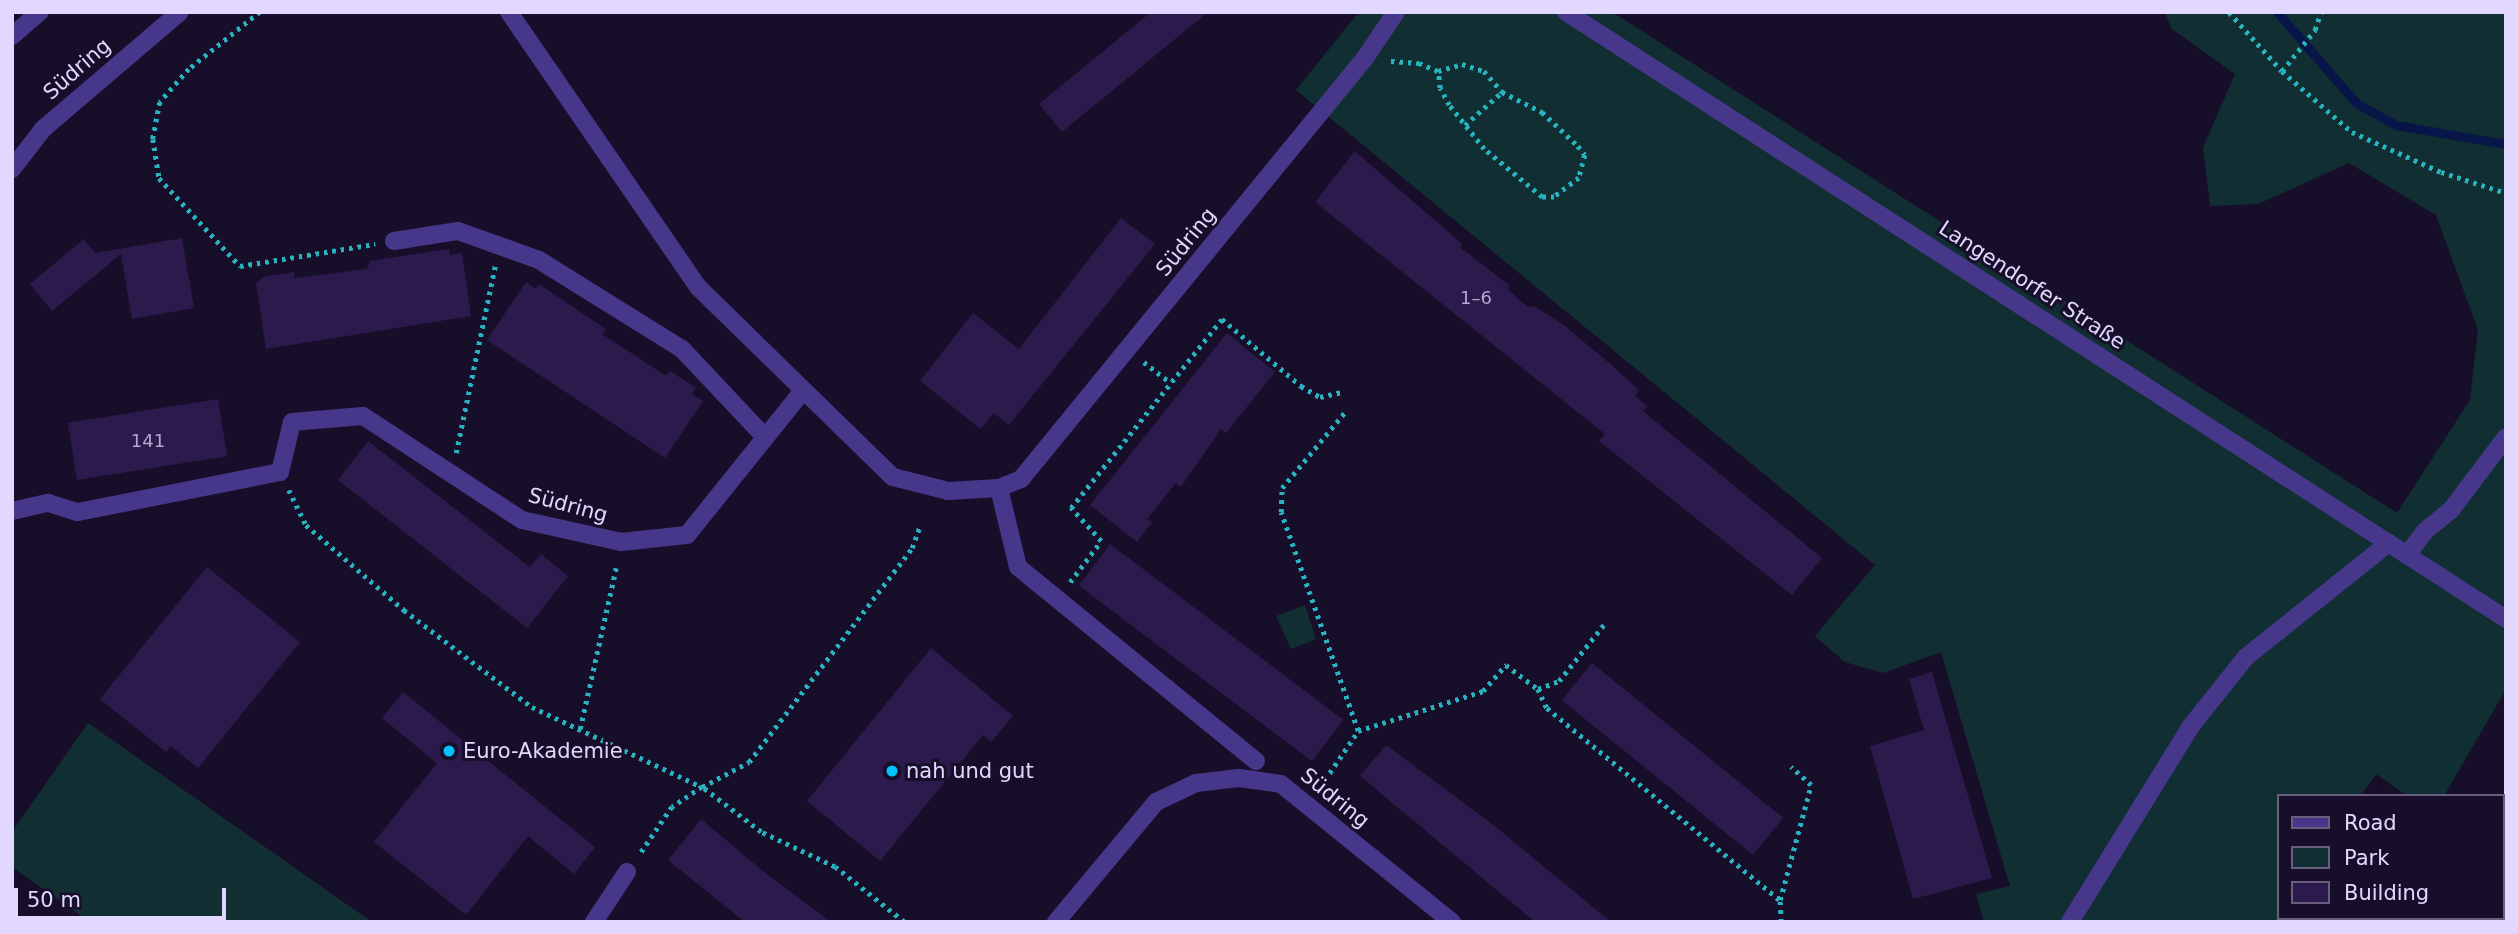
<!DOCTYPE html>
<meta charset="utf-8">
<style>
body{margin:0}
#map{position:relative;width:2518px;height:934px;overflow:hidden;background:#170f29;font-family:"DejaVu Sans",sans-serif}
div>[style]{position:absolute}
.green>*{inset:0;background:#112f33}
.stream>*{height:9px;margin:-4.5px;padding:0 4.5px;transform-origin:4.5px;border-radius:4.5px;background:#081549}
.building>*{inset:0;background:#2b1a4b;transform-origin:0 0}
.path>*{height:4.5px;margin-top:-2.25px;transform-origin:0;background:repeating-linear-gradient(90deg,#29b3c0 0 3.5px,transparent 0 8.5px)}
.minor>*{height:18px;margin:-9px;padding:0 9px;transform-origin:9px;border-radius:9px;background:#47378a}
.dots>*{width:19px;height:19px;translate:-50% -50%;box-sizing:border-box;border:4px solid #170f29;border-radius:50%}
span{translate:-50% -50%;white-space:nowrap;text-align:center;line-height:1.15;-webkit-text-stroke:6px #170f29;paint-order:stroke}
.number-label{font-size:18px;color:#b4a8d2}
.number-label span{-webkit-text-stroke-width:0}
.street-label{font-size:21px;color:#e1d7ff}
.poi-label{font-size:21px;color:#e1d7ff}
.left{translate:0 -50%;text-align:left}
.frame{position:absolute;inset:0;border:14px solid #e1d7ff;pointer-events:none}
.legend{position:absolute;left:2277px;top:794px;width:228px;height:126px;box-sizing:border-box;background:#170f29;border:2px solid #685f7f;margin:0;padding:9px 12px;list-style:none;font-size:21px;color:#e1d7ff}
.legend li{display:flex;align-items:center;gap:14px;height:35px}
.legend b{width:35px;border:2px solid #685f7f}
.scale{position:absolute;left:14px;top:888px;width:212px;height:32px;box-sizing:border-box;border:4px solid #e1d7ff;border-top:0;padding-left:9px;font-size:21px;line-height:24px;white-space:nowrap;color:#e1d7ff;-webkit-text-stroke:5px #170f29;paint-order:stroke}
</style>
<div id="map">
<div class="green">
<div style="clip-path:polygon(1359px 12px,1612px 12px,2397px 513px,2470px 400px,2478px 330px,2436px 215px,2349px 163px,2258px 204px,2210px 206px,2203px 148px,2235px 74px,2172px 29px,2164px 12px,2506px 12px,2506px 689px,2444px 796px,2408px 796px,2376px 774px,2361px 796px,2278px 796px,2280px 922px,1984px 922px,1976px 894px,2010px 886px,1941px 652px,1883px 673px,1845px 662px,1815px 636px,1875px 565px,1296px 90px)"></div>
<div style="clip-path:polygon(1305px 605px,1316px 639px,1291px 649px,1276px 616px)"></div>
<div style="clip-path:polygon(88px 723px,372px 922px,90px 922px,12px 867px,12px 832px)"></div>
</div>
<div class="stream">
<div style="left:2277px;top:12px;width:121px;rotate:49deg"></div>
<div style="left:2356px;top:103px;width:46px;rotate:28.8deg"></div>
<div style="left:2396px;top:125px;width:112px;rotate:9.8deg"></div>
</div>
<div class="building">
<div style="clip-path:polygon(1151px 12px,1208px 12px,1062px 132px,1039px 104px)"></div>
<div style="clip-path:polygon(1355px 151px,1462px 244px,1461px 248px,1509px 285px,1508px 290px,1528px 307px,1534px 306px,1565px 326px,1608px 362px,1639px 390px,1635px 396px,1647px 406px,1643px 411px,1822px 558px,1792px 595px,1599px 441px,1605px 434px,1315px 202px)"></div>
<div style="clip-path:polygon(1121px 218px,1155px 244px,1009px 425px,994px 413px,981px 429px,920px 381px,973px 313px,1019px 349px)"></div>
<div style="clip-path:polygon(182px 238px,194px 308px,132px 319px,121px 254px,52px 311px,30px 284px,84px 239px,95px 253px)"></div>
<div style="clip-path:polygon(449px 249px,450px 255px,462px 253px,471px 316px,266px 349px,256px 283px,263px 277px,294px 272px,295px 278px,367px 269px,370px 261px)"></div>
<div style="clip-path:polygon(526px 282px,536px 289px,539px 284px,606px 329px,602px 334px,666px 376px,670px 371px,696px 388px,692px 394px,703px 401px,665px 458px,487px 340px)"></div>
<div style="clip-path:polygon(1227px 333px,1275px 372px,1226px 433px,1221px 429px,1181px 487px,1176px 483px,1147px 519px,1152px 522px,1137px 542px,1090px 505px)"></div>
<div style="left:218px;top:399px;width:58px;height:152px;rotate:81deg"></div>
<div style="clip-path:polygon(368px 441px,530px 567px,541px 554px,568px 576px,527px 628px,338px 480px)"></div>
<div style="left:1110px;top:544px;width:292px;height:52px;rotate:37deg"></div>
<div style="clip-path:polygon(207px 567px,300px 642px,198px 768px,171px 746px,166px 752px,100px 699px)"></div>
<div style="clip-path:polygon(931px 648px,1013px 716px,991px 742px,983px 735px,880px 861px,807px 801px)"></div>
<div style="left:1592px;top:663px;width:246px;height:48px;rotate:39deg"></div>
<div style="clip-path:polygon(1932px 672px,1992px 878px,1913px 899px,1870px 746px,1924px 730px,1909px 679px)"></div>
<div style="clip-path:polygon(403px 692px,595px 847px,574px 874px,528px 836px,466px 915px,374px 842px,437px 763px,382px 718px)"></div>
<div style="clip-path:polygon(1386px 745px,1496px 827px,1611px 922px,1535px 922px,1360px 776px)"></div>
<div style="clip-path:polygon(701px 819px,768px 875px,831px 922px,745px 922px,668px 860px)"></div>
</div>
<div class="path">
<div style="left:260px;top:12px;width:91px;rotate:141.2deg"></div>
<div style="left:189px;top:69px;width:44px;rotate:131.3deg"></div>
<div style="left:160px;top:102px;width:38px;rotate:101deg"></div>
<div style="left:153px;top:139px;width:39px;rotate:81deg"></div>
<div style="left:159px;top:178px;width:120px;rotate:47.4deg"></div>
<div style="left:240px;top:266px;width:137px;rotate:-9.3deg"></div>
<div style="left:2229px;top:12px;width:79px;rotate:48.1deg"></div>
<div style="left:2282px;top:71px;width:93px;rotate:41.1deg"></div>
<div style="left:2352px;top:132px;width:98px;rotate:24.2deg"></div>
<div style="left:2441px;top:172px;width:68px;rotate:17.9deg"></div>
<div style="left:1391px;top:61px;width:28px;rotate:4deg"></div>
<div style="left:1419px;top:63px;width:21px;rotate:23deg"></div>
<div style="left:1438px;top:71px;width:25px;rotate:-16deg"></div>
<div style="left:1462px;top:64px;width:23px;rotate:18deg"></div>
<div style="left:1484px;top:71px;width:28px;rotate:49deg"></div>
<div style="left:1502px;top:92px;width:45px;rotate:26.6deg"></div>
<div style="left:1542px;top:112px;width:50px;rotate:43.4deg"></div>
<div style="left:1578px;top:146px;width:11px;rotate:52deg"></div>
<div style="left:1585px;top:155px;width:24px;rotate:105deg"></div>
<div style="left:1579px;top:178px;width:31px;rotate:143deg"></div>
<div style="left:1554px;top:197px;width:12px;rotate:180deg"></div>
<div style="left:1542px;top:197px;width:75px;rotate:-140.4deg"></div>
<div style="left:1484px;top:149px;width:56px;rotate:-128.5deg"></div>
<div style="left:1449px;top:105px;width:19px;rotate:-118deg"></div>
<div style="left:1440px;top:88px;width:17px;rotate:-97deg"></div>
<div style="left:2282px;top:71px;width:53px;rotate:-51.2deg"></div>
<div style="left:2315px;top:30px;width:19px;rotate:-72deg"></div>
<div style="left:1465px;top:125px;width:50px;rotate:-41.7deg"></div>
<div style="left:1144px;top:362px;width:34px;rotate:38deg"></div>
<div style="left:456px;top:453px;width:191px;rotate:-78.2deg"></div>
<div style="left:289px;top:490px;width:39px;rotate:64deg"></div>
<div style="left:306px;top:525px;width:130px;rotate:40.9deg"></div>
<div style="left:404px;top:610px;width:161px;rotate:37.2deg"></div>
<div style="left:532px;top:707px;width:188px;rotate:25.2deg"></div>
<div style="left:702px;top:787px;width:36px;rotate:146deg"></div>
<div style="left:672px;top:807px;width:57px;rotate:124.2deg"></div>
<div style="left:1070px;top:582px;width:51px;rotate:-52.9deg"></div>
<div style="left:1101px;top:541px;width:45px;rotate:-132.3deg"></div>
<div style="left:1071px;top:508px;width:242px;rotate:-51.4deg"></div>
<div style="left:1222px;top:319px;width:104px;rotate:40.3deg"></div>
<div style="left:1301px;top:386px;width:22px;rotate:30deg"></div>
<div style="left:1320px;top:397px;width:22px;rotate:-13deg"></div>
<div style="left:1538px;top:689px;width:22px;rotate:-21deg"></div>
<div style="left:1559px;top:681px;width:75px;rotate:-51.5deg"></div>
<div style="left:580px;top:729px;width:169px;rotate:-77.4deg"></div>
<div style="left:1358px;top:731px;width:131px;rotate:-17.7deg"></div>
<div style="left:1483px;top:691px;width:35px;rotate:-49deg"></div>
<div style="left:1506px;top:665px;width:40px;rotate:37deg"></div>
<div style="left:1538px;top:689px;width:21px;rotate:65deg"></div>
<div style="left:1547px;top:708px;width:302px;rotate:39.5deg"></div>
<div style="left:1320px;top:787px;width:68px;rotate:-55.8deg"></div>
<div style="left:1358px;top:731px;width:232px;rotate:-109.4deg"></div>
<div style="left:1281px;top:512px;width:24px;rotate:-88deg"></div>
<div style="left:1282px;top:488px;width:99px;rotate:-50.3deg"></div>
<div style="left:904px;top:922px;width:88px;rotate:-141.4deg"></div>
<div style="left:835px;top:867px;width:82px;rotate:-154.7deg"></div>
<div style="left:761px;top:832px;width:74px;rotate:-142.7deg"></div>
<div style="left:702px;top:787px;width:53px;rotate:-28deg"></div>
<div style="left:749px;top:762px;width:269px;rotate:-52.7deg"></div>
<div style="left:912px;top:548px;width:23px;rotate:-70deg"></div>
<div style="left:1781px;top:922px;width:22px;rotate:-93deg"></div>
<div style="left:1780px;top:900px;width:119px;rotate:-74.9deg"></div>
<div style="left:1811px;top:785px;width:27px;rotate:-138deg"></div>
</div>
<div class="minor">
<div style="left:509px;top:12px;width:334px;rotate:55.5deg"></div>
<div style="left:698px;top:287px;width:272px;rotate:44.3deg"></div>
<div style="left:893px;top:477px;width:57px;rotate:14.3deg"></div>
<div style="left:948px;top:491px;width:51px;rotate:-3.4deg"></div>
<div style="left:999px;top:488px;width:24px;rotate:-22deg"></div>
<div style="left:1021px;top:479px;width:544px;rotate:-50.75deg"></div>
<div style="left:1365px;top:58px;width:55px;rotate:-56deg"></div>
<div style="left:1566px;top:12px;width:1119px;rotate:32.85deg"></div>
<div style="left:12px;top:36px;width:37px;rotate:-41deg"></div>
<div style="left:12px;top:169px;width:51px;rotate:-52.2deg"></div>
<div style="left:43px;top:129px;width:180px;rotate:-40.5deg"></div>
<div style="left:394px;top:241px;width:65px;rotate:-8.9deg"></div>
<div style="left:458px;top:231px;width:86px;rotate:19.7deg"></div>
<div style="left:539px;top:260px;width:168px;rotate:31.9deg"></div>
<div style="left:682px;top:349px;width:120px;rotate:46.7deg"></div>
<div style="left:999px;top:488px;width:81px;rotate:76.5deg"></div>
<div style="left:1018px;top:567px;width:307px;rotate:39.2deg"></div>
<div style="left:12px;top:511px;width:37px;rotate:-13deg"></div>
<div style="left:48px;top:503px;width:31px;rotate:17deg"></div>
<div style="left:78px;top:512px;width:206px;rotate:-11.2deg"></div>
<div style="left:280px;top:472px;width:51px;rotate:-76.5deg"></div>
<div style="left:292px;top:422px;width:71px;rotate:-4.8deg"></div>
<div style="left:363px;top:416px;width:190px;rotate:33.2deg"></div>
<div style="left:522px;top:520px;width:101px;rotate:12.5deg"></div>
<div style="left:621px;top:542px;width:66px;rotate:-6.1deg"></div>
<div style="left:687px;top:535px;width:184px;rotate:-51.2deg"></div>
<div style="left:2407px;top:555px;width:30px;rotate:-53deg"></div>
<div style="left:2425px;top:531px;width:33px;rotate:-39deg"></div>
<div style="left:2451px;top:510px;width:91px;rotate:-53deg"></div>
<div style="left:594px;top:922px;width:60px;rotate:-56.6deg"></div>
<div style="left:1056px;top:922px;width:156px;rotate:-50.2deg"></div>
<div style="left:1156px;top:802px;width:44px;rotate:-25.4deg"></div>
<div style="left:1196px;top:783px;width:43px;rotate:-6.6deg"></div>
<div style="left:1239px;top:778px;width:42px;rotate:8.1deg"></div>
<div style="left:1281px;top:784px;width:220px;rotate:38.9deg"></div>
<div style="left:2070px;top:922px;width:230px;rotate:-58.3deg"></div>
<div style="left:2191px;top:726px;width:88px;rotate:-51.4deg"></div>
<div style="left:2246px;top:657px;width:183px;rotate:-38.6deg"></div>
</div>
<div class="dots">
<div style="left:449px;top:751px;background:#03c0ff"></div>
<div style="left:892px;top:771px;background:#03c0ff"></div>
</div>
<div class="number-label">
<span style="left:1476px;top:298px">1–6</span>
<span style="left:148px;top:441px">141</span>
</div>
<div class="street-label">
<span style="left:77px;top:69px;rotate:-41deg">Südring</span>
<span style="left:1186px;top:242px;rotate:-51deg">Südring</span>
<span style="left:2032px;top:285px;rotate:33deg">Langendorfer Straße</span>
<span style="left:568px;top:505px;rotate:15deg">Südring</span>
<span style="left:1335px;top:798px;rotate:39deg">Südring</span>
</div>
<div class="poi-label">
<span class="left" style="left:463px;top:751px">Euro-Akademie</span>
<span class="left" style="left:906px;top:771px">nah und gut</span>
</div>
<div class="frame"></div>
<ul class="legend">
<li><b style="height:9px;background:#47378a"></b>Road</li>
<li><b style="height:19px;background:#112f33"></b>Park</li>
<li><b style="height:19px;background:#2b1a4b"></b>Building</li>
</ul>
<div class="scale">50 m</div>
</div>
